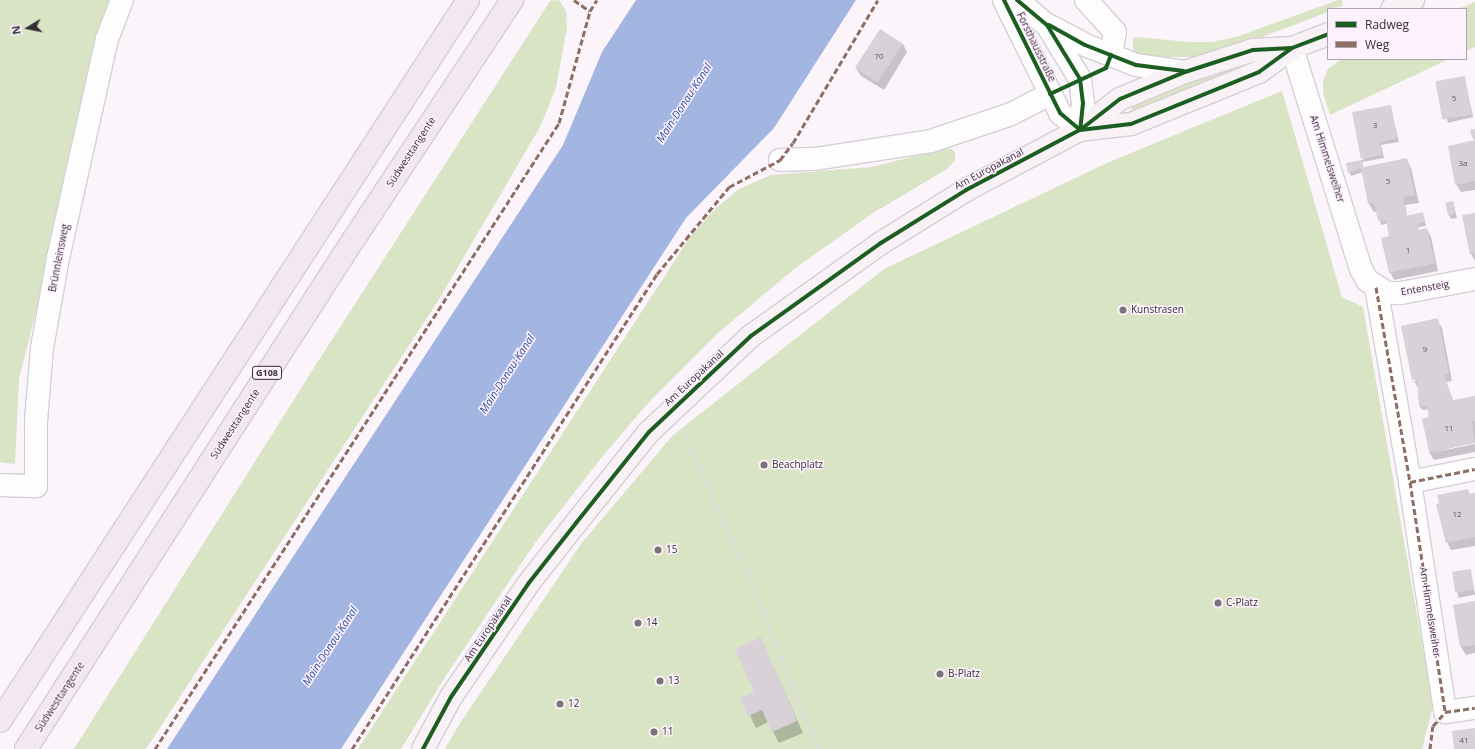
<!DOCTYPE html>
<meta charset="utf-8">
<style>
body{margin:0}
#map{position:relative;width:1475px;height:749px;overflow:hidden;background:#fbf4fb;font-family:"Open Sans",sans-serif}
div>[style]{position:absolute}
.green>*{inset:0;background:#d9e4c5}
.water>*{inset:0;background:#a3b6e1}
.shadow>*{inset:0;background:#0003;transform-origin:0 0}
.building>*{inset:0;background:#d8d2d8;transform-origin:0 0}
.path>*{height:2.5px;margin-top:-1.25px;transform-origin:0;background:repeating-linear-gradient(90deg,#dddadd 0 4px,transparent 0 6px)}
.roads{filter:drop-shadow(1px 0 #d4cfd4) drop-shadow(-1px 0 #d4cfd4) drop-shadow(0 1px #d4cfd4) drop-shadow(0 -1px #d4cfd4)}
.minor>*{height:22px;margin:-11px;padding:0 11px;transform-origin:11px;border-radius:11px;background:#fefdfe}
.major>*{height:22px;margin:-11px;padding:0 11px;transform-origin:11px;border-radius:11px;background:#f8f1f6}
.highway>*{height:22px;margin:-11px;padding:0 11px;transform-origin:11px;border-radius:11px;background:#f3e8f0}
.quiet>*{height:3px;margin-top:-1.5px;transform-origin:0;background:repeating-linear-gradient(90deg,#8d6e63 0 6px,transparent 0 9px)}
.cycleway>*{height:4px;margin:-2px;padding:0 2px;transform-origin:2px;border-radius:2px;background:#1b5e20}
.dots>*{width:11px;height:11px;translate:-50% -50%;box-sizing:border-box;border:2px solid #fef1fe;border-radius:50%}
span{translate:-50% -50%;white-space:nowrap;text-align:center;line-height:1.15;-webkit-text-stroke:3px #fef1fe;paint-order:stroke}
.number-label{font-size:8px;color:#5d585e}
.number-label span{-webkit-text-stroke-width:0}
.shield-label span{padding:1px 3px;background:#fef1fe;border:1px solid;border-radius:3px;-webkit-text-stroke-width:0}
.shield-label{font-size:9px;color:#342f35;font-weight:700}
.street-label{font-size:10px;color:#342f35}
.poi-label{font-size:10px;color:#342f35}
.left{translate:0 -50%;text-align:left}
.water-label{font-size:11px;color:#31539b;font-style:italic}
.legend{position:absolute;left:1327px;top:8px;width:140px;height:52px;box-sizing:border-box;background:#fef1fe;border:1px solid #ada3ae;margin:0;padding:5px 7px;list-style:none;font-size:12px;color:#342f35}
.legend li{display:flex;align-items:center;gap:8px;height:20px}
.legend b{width:20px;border:1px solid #ada3ae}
.north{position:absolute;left:8px;top:8px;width:40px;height:40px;-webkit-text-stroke:3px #fef1fe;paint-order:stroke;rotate:260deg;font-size:11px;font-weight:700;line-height:16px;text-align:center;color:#342f35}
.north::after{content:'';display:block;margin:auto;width:14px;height:18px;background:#342f35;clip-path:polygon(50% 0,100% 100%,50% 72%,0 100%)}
</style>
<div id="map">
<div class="green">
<div style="clip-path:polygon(0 0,115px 0,19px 379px,15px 464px,0 462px)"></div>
<div style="clip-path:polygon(559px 0,566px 11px,567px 28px,556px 88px,540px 127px,438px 301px,146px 749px,74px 749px,317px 363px,550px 1px)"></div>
<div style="clip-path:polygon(1338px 0,1342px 0,1343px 6px,1328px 9px,1328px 12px,1244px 44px,1200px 57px,1154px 57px,1137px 54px,1133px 49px,1133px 39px,1136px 37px,1189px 42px,1212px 42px,1236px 37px)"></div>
<div style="clip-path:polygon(1475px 2px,1475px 47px,1466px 51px,1466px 9px,1458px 9px)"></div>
<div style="clip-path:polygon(1341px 59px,1449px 59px,1330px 115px,1323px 93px,1323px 80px,1328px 69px)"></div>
<div style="clip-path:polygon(1259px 60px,1134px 114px,1130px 104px,1236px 61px)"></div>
<div style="clip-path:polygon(1282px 91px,1342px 297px,1363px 307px,1433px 706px,1422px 749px,445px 749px,460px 723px,581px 544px,672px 436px,884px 269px,1109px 162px)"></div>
<div style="clip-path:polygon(944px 149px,952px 149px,955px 153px,955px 160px,947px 169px,873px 213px,794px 269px,718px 333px,650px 401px,602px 457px,535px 543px,447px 674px,401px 749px,358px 749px,690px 237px,715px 209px,739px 189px,771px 175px,871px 167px)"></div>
</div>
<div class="water">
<div style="clip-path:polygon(636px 0,856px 0,774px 128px,686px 218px,341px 749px,167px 749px,563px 145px,602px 52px)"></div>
</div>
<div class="shadow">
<div style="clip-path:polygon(903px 44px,907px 52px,884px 90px,861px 76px,856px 68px)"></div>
<div style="left:1464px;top:77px;width:41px;height:26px;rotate:77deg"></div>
<div style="clip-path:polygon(1390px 106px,1399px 142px,1381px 145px,1384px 158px,1362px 162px,1364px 168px,1407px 160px,1411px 168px,1419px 203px,1405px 205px,1407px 216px,1422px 213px,1424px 217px,1426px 226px,1418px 227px,1419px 231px,1427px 229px,1431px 237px,1438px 271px,1394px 280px,1390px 272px,1391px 237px,1388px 223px,1381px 225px,1377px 211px,1374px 212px,1369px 204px,1363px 172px,1351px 176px,1347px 164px,1363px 160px)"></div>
<div style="clip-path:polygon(1475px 130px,1475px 190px,1461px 192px,1456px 184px,1475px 141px,1473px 138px)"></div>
<div style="clip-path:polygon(1453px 202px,1457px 218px,1451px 219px,1449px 215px)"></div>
<div style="clip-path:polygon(1475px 214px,1475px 261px,1471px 254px)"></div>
<div style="clip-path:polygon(1437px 320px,1442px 328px,1452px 381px,1446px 382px,1453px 401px,1475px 397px,1475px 442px,1431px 453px,1475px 444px,1475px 452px,1434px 460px,1429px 452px,1429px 409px,1423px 410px,1420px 407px,1418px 388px,1414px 381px,1434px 377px)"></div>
<div style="clip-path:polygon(1468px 490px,1470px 495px,1475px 494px,1475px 546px,1451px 550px,1447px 542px)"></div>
<div style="left:1470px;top:570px;width:25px;height:17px;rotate:78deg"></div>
<div style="clip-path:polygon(1475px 602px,1475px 653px,1466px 655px,1461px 647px,1454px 606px)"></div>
<div style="clip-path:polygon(761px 639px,803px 733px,779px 743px,768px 722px,756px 728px,742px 699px,755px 693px)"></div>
</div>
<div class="building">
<div style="left:880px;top:29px;width:27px;height:46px;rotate:33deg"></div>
<div style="left:1465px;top:76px;width:39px;height:30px;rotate:80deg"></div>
<div style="clip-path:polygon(1391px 105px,1397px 138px,1380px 142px,1382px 155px,1361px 159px,1352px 112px)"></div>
<div style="clip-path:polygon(1475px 129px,1475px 137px,1472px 138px,1470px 130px)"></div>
<div style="clip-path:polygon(1475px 140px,1475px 181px,1455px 185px,1448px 146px)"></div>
<div style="clip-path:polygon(1407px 158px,1415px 195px,1403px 197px,1406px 216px,1423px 212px,1425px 222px,1417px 224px,1418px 230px,1427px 228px,1435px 263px,1389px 273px,1381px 238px,1389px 236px,1386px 220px,1378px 221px,1374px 203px,1368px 204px,1361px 168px,1348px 173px,1346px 163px,1362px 160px,1363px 167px)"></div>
<div style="left:1453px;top:201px;width:13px;height:8px;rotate:77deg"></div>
<div style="clip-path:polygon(1475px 213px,1475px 253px,1470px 255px,1462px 215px)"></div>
<div style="clip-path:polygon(1438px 318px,1449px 373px,1444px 374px,1453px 400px,1475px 396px,1475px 421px,1472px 422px,1475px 443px,1429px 452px,1422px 419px,1429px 417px,1427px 405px,1419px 407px,1417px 380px,1412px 380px,1401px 326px)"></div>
<div style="clip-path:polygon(1468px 489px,1469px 494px,1475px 493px,1475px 537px,1446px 543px,1436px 504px,1439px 503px,1437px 495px)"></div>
<div style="left:1471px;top:569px;width:21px;height:19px;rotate:82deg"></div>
<div style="clip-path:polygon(1475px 601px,1475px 645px,1460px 647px,1453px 605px)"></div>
<div style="clip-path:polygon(761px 637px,797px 721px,772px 732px,762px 710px,748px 716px,740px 698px,754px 692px,735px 649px)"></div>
<div style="clip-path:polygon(1475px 728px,1475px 749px,1454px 749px,1452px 731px)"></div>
</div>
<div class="path">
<div style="left:683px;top:431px;width:156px;rotate:65.7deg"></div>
<div style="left:747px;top:573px;width:190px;rotate:67.8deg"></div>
</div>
<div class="roads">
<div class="minor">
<div style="left:1004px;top:0;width:126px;rotate:63.6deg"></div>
<div style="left:1060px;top:113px;width:26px;rotate:40deg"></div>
<div style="left:1017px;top:0;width:39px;rotate:40deg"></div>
<div style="left:1047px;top:25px;width:63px;rotate:58.6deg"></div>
<div style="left:1080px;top:79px;width:24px;rotate:83deg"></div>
<div style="left:1083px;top:103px;width:27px;rotate:96deg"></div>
<div style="left:1086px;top:0;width:43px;rotate:47.8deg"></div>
<div style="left:1115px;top:32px;width:23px;rotate:100deg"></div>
<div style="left:1050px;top:26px;width:40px;rotate:28deg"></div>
<div style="left:1085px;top:45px;width:55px;rotate:21.4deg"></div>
<div style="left:1136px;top:65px;width:49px;rotate:8.1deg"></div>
<div style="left:1292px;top:48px;width:232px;rotate:72.7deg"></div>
<div style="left:1361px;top:269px;width:13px;rotate:61deg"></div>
<div style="left:1367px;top:280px;width:24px;rotate:33deg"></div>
<div style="left:1387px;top:293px;width:14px"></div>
<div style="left:1401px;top:293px;width:75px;rotate:-10.7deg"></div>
<div style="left:780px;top:160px;width:35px;rotate:-2deg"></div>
<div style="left:815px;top:159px;width:117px;rotate:-8.8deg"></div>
<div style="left:931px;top:141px;width:84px;rotate:-18.6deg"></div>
<div style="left:1011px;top:114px;width:44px;rotate:-27.1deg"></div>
<div style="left:1376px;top:287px;width:198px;rotate:80.1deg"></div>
<div style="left:1410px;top:482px;width:233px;rotate:81.3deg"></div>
<div style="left:1445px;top:712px;width:30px;rotate:-8deg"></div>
<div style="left:1410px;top:482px;width:66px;rotate:-11.3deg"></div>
<div style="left:0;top:485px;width:36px;rotate:2deg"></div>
<div style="left:36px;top:486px;width:65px;rotate:-90deg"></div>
<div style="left:36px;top:421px;width:73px;rotate:-85.3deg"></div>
<div style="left:42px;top:348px;width:91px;rotate:-79.9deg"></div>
<div style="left:58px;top:258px;width:224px;rotate:-77.4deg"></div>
<div style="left:107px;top:39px;width:42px;rotate:-69deg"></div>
</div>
<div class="major">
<div style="left:1392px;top:9px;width:23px;rotate:-23deg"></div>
<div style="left:1080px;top:130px;width:51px;rotate:-6.7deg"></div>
<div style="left:1131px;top:124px;width:138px;rotate:-22.1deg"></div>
<div style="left:1259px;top:72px;width:41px;rotate:-36deg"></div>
<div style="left:1292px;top:48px;width:39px;rotate:-21deg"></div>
<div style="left:423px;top:749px;width:59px;rotate:-61.7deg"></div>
<div style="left:451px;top:697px;width:137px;rotate:-55.7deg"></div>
<div style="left:528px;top:584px;width:78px;rotate:-51.8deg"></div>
<div style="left:576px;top:523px;width:117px;rotate:-51.3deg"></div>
<div style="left:649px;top:432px;width:140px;rotate:-43.3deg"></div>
<div style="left:751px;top:336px;width:160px;rotate:-35.6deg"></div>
<div style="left:881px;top:243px;width:100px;rotate:-31.9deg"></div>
<div style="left:966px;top:190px;width:129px;rotate:-27.8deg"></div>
<div style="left:1080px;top:130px;width:51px;rotate:-37.8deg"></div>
<div style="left:1120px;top:99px;width:70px;rotate:-22.6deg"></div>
<div style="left:1185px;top:72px;width:71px;rotate:-17.9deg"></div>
<div style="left:1253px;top:50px;width:39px;rotate:-3deg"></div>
</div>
<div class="highway">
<div style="left:0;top:721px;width:860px;rotate:-57.01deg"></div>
<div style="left:26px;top:749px;width:588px;rotate:-57.28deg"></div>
<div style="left:344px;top:254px;width:305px;rotate:-56.5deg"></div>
</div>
</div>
<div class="quiet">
<div style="left:574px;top:0;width:19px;rotate:35deg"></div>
<div style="left:1376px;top:287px;width:198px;rotate:80.1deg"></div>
<div style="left:1410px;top:482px;width:233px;rotate:81.3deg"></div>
<div style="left:1410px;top:482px;width:66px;rotate:-11.3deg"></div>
<div style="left:1445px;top:712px;width:30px;rotate:-8deg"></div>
<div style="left:155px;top:749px;width:745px;rotate:-57.16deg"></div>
<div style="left:559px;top:123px;width:116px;rotate:-74.5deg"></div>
<div style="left:590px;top:11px;width:13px;rotate:-58deg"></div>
<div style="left:352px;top:749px;width:564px;rotate:-57.3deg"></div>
<div style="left:657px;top:274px;width:113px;rotate:-50.4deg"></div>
<div style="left:729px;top:187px;width:58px;rotate:-27.9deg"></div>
<div style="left:780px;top:160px;width:21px;rotate:-53deg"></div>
<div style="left:793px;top:143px;width:166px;rotate:-59.3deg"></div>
<div style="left:1430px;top:749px;width:23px;rotate:-83deg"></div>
<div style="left:1433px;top:726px;width:18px;rotate:-49deg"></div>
</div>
<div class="cycleway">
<div style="left:1004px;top:0;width:126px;rotate:63.6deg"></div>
<div style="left:1060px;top:113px;width:26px;rotate:40deg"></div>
<div style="left:1017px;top:0;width:39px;rotate:40deg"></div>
<div style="left:1047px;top:25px;width:63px;rotate:58.6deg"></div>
<div style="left:1080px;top:79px;width:24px;rotate:83deg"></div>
<div style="left:1083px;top:103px;width:27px;rotate:96deg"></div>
<div style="left:1049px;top:25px;width:41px;rotate:29.1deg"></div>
<div style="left:1085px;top:45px;width:55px;rotate:21.4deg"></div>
<div style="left:1136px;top:65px;width:48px;rotate:7.1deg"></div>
<div style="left:1050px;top:94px;width:62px;rotate:-24.9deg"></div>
<div style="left:1106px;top:68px;width:14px;rotate:-69deg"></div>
<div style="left:1080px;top:130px;width:51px;rotate:-6.7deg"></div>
<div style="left:1131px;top:124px;width:138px;rotate:-22.1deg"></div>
<div style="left:1259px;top:72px;width:41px;rotate:-36deg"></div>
<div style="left:1292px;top:48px;width:39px;rotate:-21deg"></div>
<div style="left:423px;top:749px;width:59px;rotate:-61.7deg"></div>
<div style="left:451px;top:697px;width:137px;rotate:-55.7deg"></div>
<div style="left:528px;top:584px;width:78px;rotate:-51.8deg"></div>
<div style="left:576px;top:523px;width:117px;rotate:-51.3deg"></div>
<div style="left:649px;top:432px;width:140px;rotate:-43.3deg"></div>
<div style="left:751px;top:336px;width:160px;rotate:-35.6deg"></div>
<div style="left:881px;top:243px;width:100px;rotate:-31.9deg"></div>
<div style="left:966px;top:190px;width:129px;rotate:-27.8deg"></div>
<div style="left:1080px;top:130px;width:51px;rotate:-37.8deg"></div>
<div style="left:1120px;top:99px;width:70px;rotate:-22.6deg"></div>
<div style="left:1185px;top:72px;width:71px;rotate:-17.9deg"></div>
<div style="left:1253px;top:50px;width:39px;rotate:-3deg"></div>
</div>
<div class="dots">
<div style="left:1123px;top:310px;background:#7a747a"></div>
<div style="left:764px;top:465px;background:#7a747a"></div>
<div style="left:658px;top:550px;background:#7a747a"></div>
<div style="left:1218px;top:603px;background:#7a747a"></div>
<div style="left:638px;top:623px;background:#7a747a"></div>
<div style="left:940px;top:674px;background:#7a747a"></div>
<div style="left:660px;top:681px;background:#7a747a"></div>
<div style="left:560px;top:704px;background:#7a747a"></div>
<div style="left:654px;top:732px;background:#7a747a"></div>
</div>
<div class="number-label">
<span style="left:879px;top:56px">70</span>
<span style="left:1454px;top:98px">5</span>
<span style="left:1375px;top:125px">3</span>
<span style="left:1463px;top:163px">3a</span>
<span style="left:1388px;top:181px">5</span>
<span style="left:1408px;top:250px">1</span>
<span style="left:1425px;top:349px">9</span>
<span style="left:1449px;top:428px">11</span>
<span style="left:1457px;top:514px">12</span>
<span style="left:1464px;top:740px">41</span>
</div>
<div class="shield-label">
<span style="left:267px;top:373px">G108</span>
</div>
<div class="street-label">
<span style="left:1036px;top:47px;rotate:64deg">Forsthausstraße</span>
<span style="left:411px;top:152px;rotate:-57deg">Südwesttangente</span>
<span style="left:1327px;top:159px;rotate:72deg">Am Himmelsweiher</span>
<span style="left:989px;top:169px;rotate:-28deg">Am Europakanal</span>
<span style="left:59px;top:258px;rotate:-79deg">Brünnleinsweg</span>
<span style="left:1425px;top:288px;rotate:-10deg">Entensteig</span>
<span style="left:694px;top:378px;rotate:-43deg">Am Europakanal</span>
<span style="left:235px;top:424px;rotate:-57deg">Südwesttangente</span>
<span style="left:1430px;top:612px;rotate:81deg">Am Himmelsweiher</span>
<span style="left:488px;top:629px;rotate:-56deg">Am Europakanal</span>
<span style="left:60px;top:697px;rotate:-57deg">Südwesttangente</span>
</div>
<div class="poi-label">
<span class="left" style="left:1131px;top:310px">Kunstrasen</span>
<span class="left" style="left:772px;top:465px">Beachplatz</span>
<span class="left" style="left:666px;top:550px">15</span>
<span class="left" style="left:1226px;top:603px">C-Platz</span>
<span class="left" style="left:646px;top:623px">14</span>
<span class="left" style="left:948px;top:674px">B-Platz</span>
<span class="left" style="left:668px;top:681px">13</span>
<span class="left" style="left:568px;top:704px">12</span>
<span class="left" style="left:662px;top:732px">11</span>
</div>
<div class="water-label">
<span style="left:684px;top:103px;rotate:-57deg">Main-Donau-Kanal</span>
<span style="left:507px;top:374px;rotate:-57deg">Main-Donau-Kanal</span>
<span style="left:330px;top:646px;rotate:-57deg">Main-Donau-Kanal</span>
</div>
<ul class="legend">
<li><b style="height:5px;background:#1b5e20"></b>Radweg</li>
<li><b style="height:5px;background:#8d6e63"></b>Weg</li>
</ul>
<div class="north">N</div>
</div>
